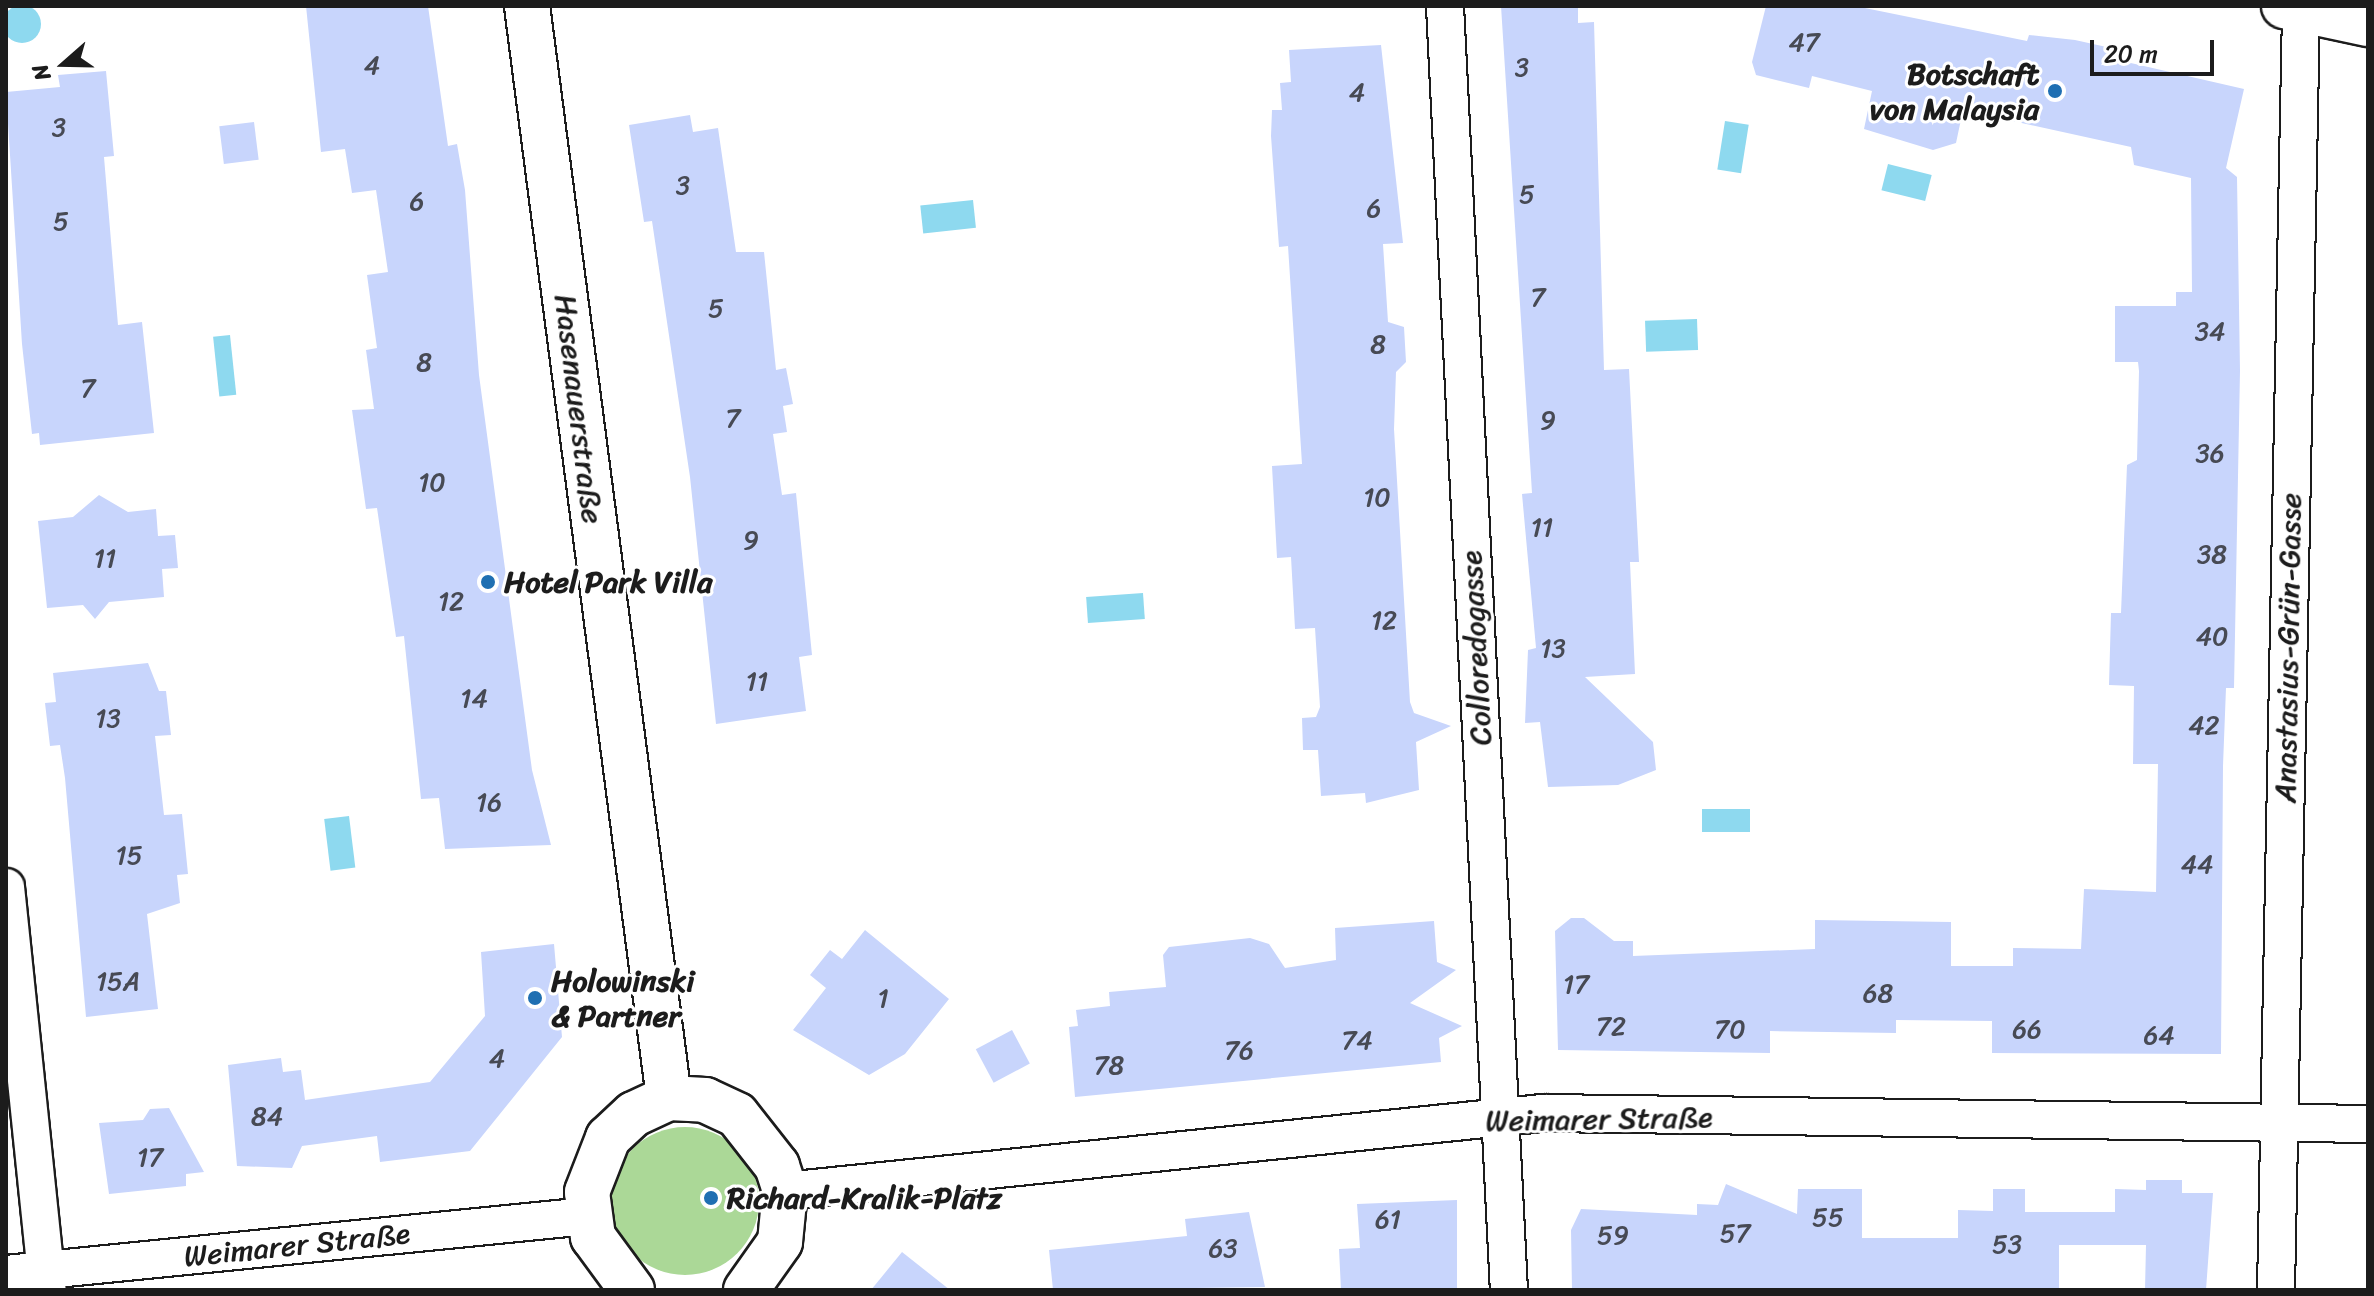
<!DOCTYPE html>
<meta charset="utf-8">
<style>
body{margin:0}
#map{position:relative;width:2374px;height:1296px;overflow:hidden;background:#fff;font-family:Sriracha,sans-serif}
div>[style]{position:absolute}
.green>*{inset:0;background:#abd897}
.round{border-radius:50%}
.water>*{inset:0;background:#8ed9ef;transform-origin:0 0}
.building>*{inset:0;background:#c8d5fc;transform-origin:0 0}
.roads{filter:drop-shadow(2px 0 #1c1c1c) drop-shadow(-2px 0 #1c1c1c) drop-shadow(0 2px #1c1c1c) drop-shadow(0 -2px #1c1c1c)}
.minor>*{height:36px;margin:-18px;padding:0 18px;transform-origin:18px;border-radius:18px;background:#fff}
.tertiary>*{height:44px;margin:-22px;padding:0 22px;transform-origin:22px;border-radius:22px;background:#fff}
.dots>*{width:22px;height:22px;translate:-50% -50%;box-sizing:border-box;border:4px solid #fff;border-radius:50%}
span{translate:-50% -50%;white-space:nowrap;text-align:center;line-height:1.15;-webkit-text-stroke:6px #fff;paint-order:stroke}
.number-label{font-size:26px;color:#474a54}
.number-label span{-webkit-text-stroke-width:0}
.poi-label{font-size:30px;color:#1c1c1c;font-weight:700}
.right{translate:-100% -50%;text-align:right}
.left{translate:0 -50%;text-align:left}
.street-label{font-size:30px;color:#1c1c1c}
.frame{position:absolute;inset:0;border:8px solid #1c1c1c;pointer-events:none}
.north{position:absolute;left:24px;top:24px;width:80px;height:80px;-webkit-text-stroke:6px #fff;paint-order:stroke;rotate:250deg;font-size:22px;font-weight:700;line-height:32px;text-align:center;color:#1c1c1c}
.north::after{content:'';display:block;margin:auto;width:28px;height:36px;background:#1c1c1c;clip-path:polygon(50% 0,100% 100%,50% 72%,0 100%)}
.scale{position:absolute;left:2090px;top:40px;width:124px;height:36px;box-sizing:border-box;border:4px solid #1c1c1c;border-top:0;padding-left:10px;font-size:24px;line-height:28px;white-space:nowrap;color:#1c1c1c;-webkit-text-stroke:6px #fff;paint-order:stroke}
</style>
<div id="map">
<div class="green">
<div class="round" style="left:611px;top:1127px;width:148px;height:148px"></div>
</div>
<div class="water">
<div class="round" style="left:3px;top:5px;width:38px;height:38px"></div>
<div style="left:1725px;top:121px;width:24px;height:49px;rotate:9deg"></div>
<div style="left:1888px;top:164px;width:45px;height:27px;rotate:14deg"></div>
<div style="left:973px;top:200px;width:28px;height:53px;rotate:84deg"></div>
<div style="left:1697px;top:319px;width:31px;height:52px;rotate:88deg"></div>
<div style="left:230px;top:335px;width:60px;height:17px;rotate:84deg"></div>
<div style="left:1143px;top:593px;width:26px;height:57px;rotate:86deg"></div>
<div style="left:1702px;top:809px;width:48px;height:23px"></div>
<div style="left:349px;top:816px;width:52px;height:25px;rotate:83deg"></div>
</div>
<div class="building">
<div style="clip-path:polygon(306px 6px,428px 6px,448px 146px,457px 144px,465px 190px,479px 375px,532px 770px,551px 845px,445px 849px,439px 798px,421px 799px,404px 636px,396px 637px,377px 508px,366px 509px,352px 410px,374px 409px,366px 350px,377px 348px,367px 275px,388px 272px,376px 190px,352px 193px,345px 149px,321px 152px)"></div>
<div style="clip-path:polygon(1501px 6px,1578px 6px,1578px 23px,1594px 22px,1604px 370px,1629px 369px,1639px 562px,1630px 562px,1635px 674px,1585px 677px,1653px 742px,1656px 770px,1618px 785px,1548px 787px,1540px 722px,1525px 723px,1528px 650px,1536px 648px,1522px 494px,1532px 493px)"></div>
<div style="clip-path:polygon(1766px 6px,1855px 6px,2027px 41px,2029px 35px,2075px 40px,2111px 48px,2109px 58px,2244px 89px,2226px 168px,2237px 177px,2240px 371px,2234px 688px,2226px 688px,2223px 766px,2221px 1054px,1992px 1053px,1992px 1021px,1896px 1020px,1896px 1033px,1770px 1031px,1770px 1053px,1558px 1050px,1555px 931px,1571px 918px,1584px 918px,1614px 941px,1633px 941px,1633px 956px,1815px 949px,1815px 920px,1951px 922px,1951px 966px,2013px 966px,2013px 948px,2081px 949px,2084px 889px,2156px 892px,2158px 764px,2133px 764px,2134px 686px,2109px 685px,2111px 613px,2121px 613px,2127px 465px,2137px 460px,2139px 371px,2138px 362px,2115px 362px,2115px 306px,2176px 306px,2176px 292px,2192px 292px,2191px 178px,2134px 165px,2131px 147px,1963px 110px,1956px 143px,1933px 150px,1864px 129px,1872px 91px,1812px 76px,1809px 88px,1756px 75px,1752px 62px)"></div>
<div style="clip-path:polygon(1381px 45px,1403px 243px,1383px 244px,1388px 322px,1404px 327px,1406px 362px,1396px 372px,1394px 429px,1410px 702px,1414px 713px,1451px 726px,1416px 742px,1419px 790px,1366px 803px,1365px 793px,1321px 796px,1318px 750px,1303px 750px,1302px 718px,1316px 717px,1320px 707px,1315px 628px,1295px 629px,1291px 557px,1277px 558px,1272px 466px,1302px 464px,1288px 246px,1279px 247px,1271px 136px,1272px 110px,1282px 110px,1280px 83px,1291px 82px,1289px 50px)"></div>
<div style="clip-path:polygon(106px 71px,114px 156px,104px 157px,118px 325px,142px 322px,154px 433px,40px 445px,39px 433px,32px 434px,22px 344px,6px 92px,60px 87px,58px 75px)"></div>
<div style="clip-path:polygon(690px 115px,693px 132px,718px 128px,736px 252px,764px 252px,776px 370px,786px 368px,793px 404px,783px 406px,787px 432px,773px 434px,782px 495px,796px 493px,812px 655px,799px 657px,806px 711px,716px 724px,690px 477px,652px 221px,644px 222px,629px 125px)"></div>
<div style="left:254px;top:122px;width:38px;height:35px;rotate:83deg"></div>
<div style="clip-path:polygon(99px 495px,128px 512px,156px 509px,158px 536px,175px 535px,178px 568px,162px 569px,164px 597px,109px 602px,95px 619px,83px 605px,47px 608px,38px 521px,73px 517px)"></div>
<div style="clip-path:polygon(148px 663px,159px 691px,166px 691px,171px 735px,155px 736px,164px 815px,182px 814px,188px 874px,177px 875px,180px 903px,147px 914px,158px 1009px,86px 1017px,65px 778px,60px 745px,50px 746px,45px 703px,56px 702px,53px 673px)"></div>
<div style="clip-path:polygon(1434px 921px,1437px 962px,1456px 970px,1410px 1003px,1462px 1026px,1439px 1038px,1441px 1062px,1075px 1097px,1069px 1027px,1078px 1026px,1076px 1010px,1110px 1006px,1109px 992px,1166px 987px,1163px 955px,1169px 947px,1250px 938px,1269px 944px,1285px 968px,1336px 960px,1335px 928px)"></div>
<div style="clip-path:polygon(865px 930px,949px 999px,905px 1054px,869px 1075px,793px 1030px,826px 988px,810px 975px,830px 950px,842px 959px)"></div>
<div style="clip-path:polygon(554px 944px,562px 1037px,470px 1151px,380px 1162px,377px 1136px,302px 1146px,292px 1168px,237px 1166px,228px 1065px,281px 1058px,283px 1072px,301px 1070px,305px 1100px,430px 1082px,485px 1016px,481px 952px)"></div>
<div style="left:1012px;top:1030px;width:38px;height:41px;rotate:62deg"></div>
<div style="clip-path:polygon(169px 1108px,204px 1172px,186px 1174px,186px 1186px,109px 1194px,99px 1123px,143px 1120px,150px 1109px)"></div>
<div style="clip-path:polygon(2146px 1180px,2182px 1180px,2182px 1193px,2213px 1193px,2206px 1290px,2145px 1290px,2146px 1245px,2059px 1245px,2059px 1290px,1572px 1290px,1571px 1230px,1581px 1209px,1697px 1215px,1697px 1204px,1718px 1205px,1726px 1184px,1797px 1214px,1798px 1189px,1862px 1189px,1862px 1238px,1958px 1238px,1958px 1210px,1993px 1211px,1993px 1189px,2025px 1189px,2025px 1212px,2115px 1212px,2115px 1189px,2146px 1190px)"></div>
<div style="clip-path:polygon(1457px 1200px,1457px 1290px,1341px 1290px,1339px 1249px,1360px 1248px,1357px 1204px)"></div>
<div style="clip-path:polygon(1249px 1212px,1265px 1287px,1053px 1290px,1049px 1250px,1187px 1236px,1185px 1219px)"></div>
<div style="clip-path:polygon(902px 1252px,950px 1290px,871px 1290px)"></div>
</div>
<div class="roads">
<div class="minor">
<div style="left:1445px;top:6px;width:1286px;rotate:87.15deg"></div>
<div style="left:6px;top:887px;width:405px;rotate:84.1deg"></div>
<div style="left:785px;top:1191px;width:762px;rotate:-5.88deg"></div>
<div style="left:1543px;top:1113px;width:825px;rotate:0.76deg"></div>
<div style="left:6px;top:1274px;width:584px;rotate:-5.7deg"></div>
<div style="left:2276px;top:1290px;width:1280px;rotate:-88.88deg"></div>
</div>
<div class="tertiary">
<div style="left:527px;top:6px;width:1101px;rotate:82.59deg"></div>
<div style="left:2284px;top:6px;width:86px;rotate:12.1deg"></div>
<div style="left:632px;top:1290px;width:66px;rotate:-126.3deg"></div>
<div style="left:593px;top:1237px;width:45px;rotate:-97.6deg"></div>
<div style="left:587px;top:1192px;width:58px;rotate:-68.7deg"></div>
<div style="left:608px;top:1138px;width:35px;rotate:-43deg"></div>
<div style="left:634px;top:1114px;width:38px;rotate:-25deg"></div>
<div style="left:669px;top:1098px;width:36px;rotate:3deg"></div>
<div style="left:705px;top:1100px;width:35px;rotate:25deg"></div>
<div style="left:737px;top:1115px;width:65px;rotate:51.9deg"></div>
<div style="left:777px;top:1166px;width:26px;rotate:72deg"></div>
<div style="left:785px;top:1191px;width:51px;rotate:95.6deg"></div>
<div style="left:780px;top:1242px;width:59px;rotate:125.3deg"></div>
</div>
</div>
<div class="dots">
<div style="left:2055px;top:91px;background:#1f6fb2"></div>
<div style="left:488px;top:582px;background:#1f6fb2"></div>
<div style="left:535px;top:998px;background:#1f6fb2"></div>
<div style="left:711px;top:1198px;background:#1f6fb2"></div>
</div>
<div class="number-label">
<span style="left:1804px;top:43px">47</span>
<span style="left:372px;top:66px">4</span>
<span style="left:1522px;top:68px">3</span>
<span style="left:1357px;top:93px">4</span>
<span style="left:59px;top:128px">3</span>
<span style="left:683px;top:186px">3</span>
<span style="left:1527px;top:195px">5</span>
<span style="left:417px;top:202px">6</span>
<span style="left:1374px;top:209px">6</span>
<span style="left:61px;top:222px">5</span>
<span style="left:1538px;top:298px">7</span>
<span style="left:716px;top:309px">5</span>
<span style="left:2210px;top:332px">34</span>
<span style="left:1378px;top:345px">8</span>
<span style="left:424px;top:363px">8</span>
<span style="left:88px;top:389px">7</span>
<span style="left:733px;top:419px">7</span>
<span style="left:1548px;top:421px">9</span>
<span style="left:2210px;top:454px">36</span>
<span style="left:432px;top:483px">10</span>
<span style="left:1377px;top:498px">10</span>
<span style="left:1542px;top:528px">11</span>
<span style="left:751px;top:541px">9</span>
<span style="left:2212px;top:555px">38</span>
<span style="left:105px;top:559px">11</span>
<span style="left:451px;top:602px">12</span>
<span style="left:1384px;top:621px">12</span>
<span style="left:2212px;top:637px">40</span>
<span style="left:1553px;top:649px">13</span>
<span style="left:757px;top:682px">11</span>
<span style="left:474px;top:699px">14</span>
<span style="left:108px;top:719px">13</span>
<span style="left:2204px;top:726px">42</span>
<span style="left:489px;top:803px">16</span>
<span style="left:129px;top:856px">15</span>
<span style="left:2197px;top:865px">44</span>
<span style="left:118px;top:982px">15A</span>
<span style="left:1576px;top:985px">17</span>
<span style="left:1878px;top:994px">68</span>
<span style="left:883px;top:999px">1</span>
<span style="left:1611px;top:1027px">72</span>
<span style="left:1730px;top:1030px">70</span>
<span style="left:2027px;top:1030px">66</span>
<span style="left:2159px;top:1036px">64</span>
<span style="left:1357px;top:1041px">74</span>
<span style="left:1239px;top:1051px">76</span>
<span style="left:497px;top:1059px">4</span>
<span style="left:1109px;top:1066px">78</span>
<span style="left:267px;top:1117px">84</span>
<span style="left:150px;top:1158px">17</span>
<span style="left:1828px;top:1218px">55</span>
<span style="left:1388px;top:1220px">61</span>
<span style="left:1735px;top:1234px">57</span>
<span style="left:1613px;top:1236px">59</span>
<span style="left:2007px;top:1245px">53</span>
<span style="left:1223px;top:1249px">63</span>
</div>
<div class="poi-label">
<span class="right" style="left:2039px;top:91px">Botschaft<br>von Malaysia</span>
<span class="left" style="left:504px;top:582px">Hotel Park Villa</span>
<span class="left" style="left:551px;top:998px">Holowinski<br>&amp; Partner</span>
<span class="left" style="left:727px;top:1198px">Richard-Kralik-Platz</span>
</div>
<div class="street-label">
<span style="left:579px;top:409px;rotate:83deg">Hasenauerstraße</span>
<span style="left:1476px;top:648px;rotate:-93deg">Colloredogasse</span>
<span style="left:2288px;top:648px;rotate:-89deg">Anastasius-Grün-Gasse</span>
<span style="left:1599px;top:1119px;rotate:-1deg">Weimarer Straße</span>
<span style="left:297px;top:1245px;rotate:-6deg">Weimarer Straße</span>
</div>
<div class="frame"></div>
<div class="north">N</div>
<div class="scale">20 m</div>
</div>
